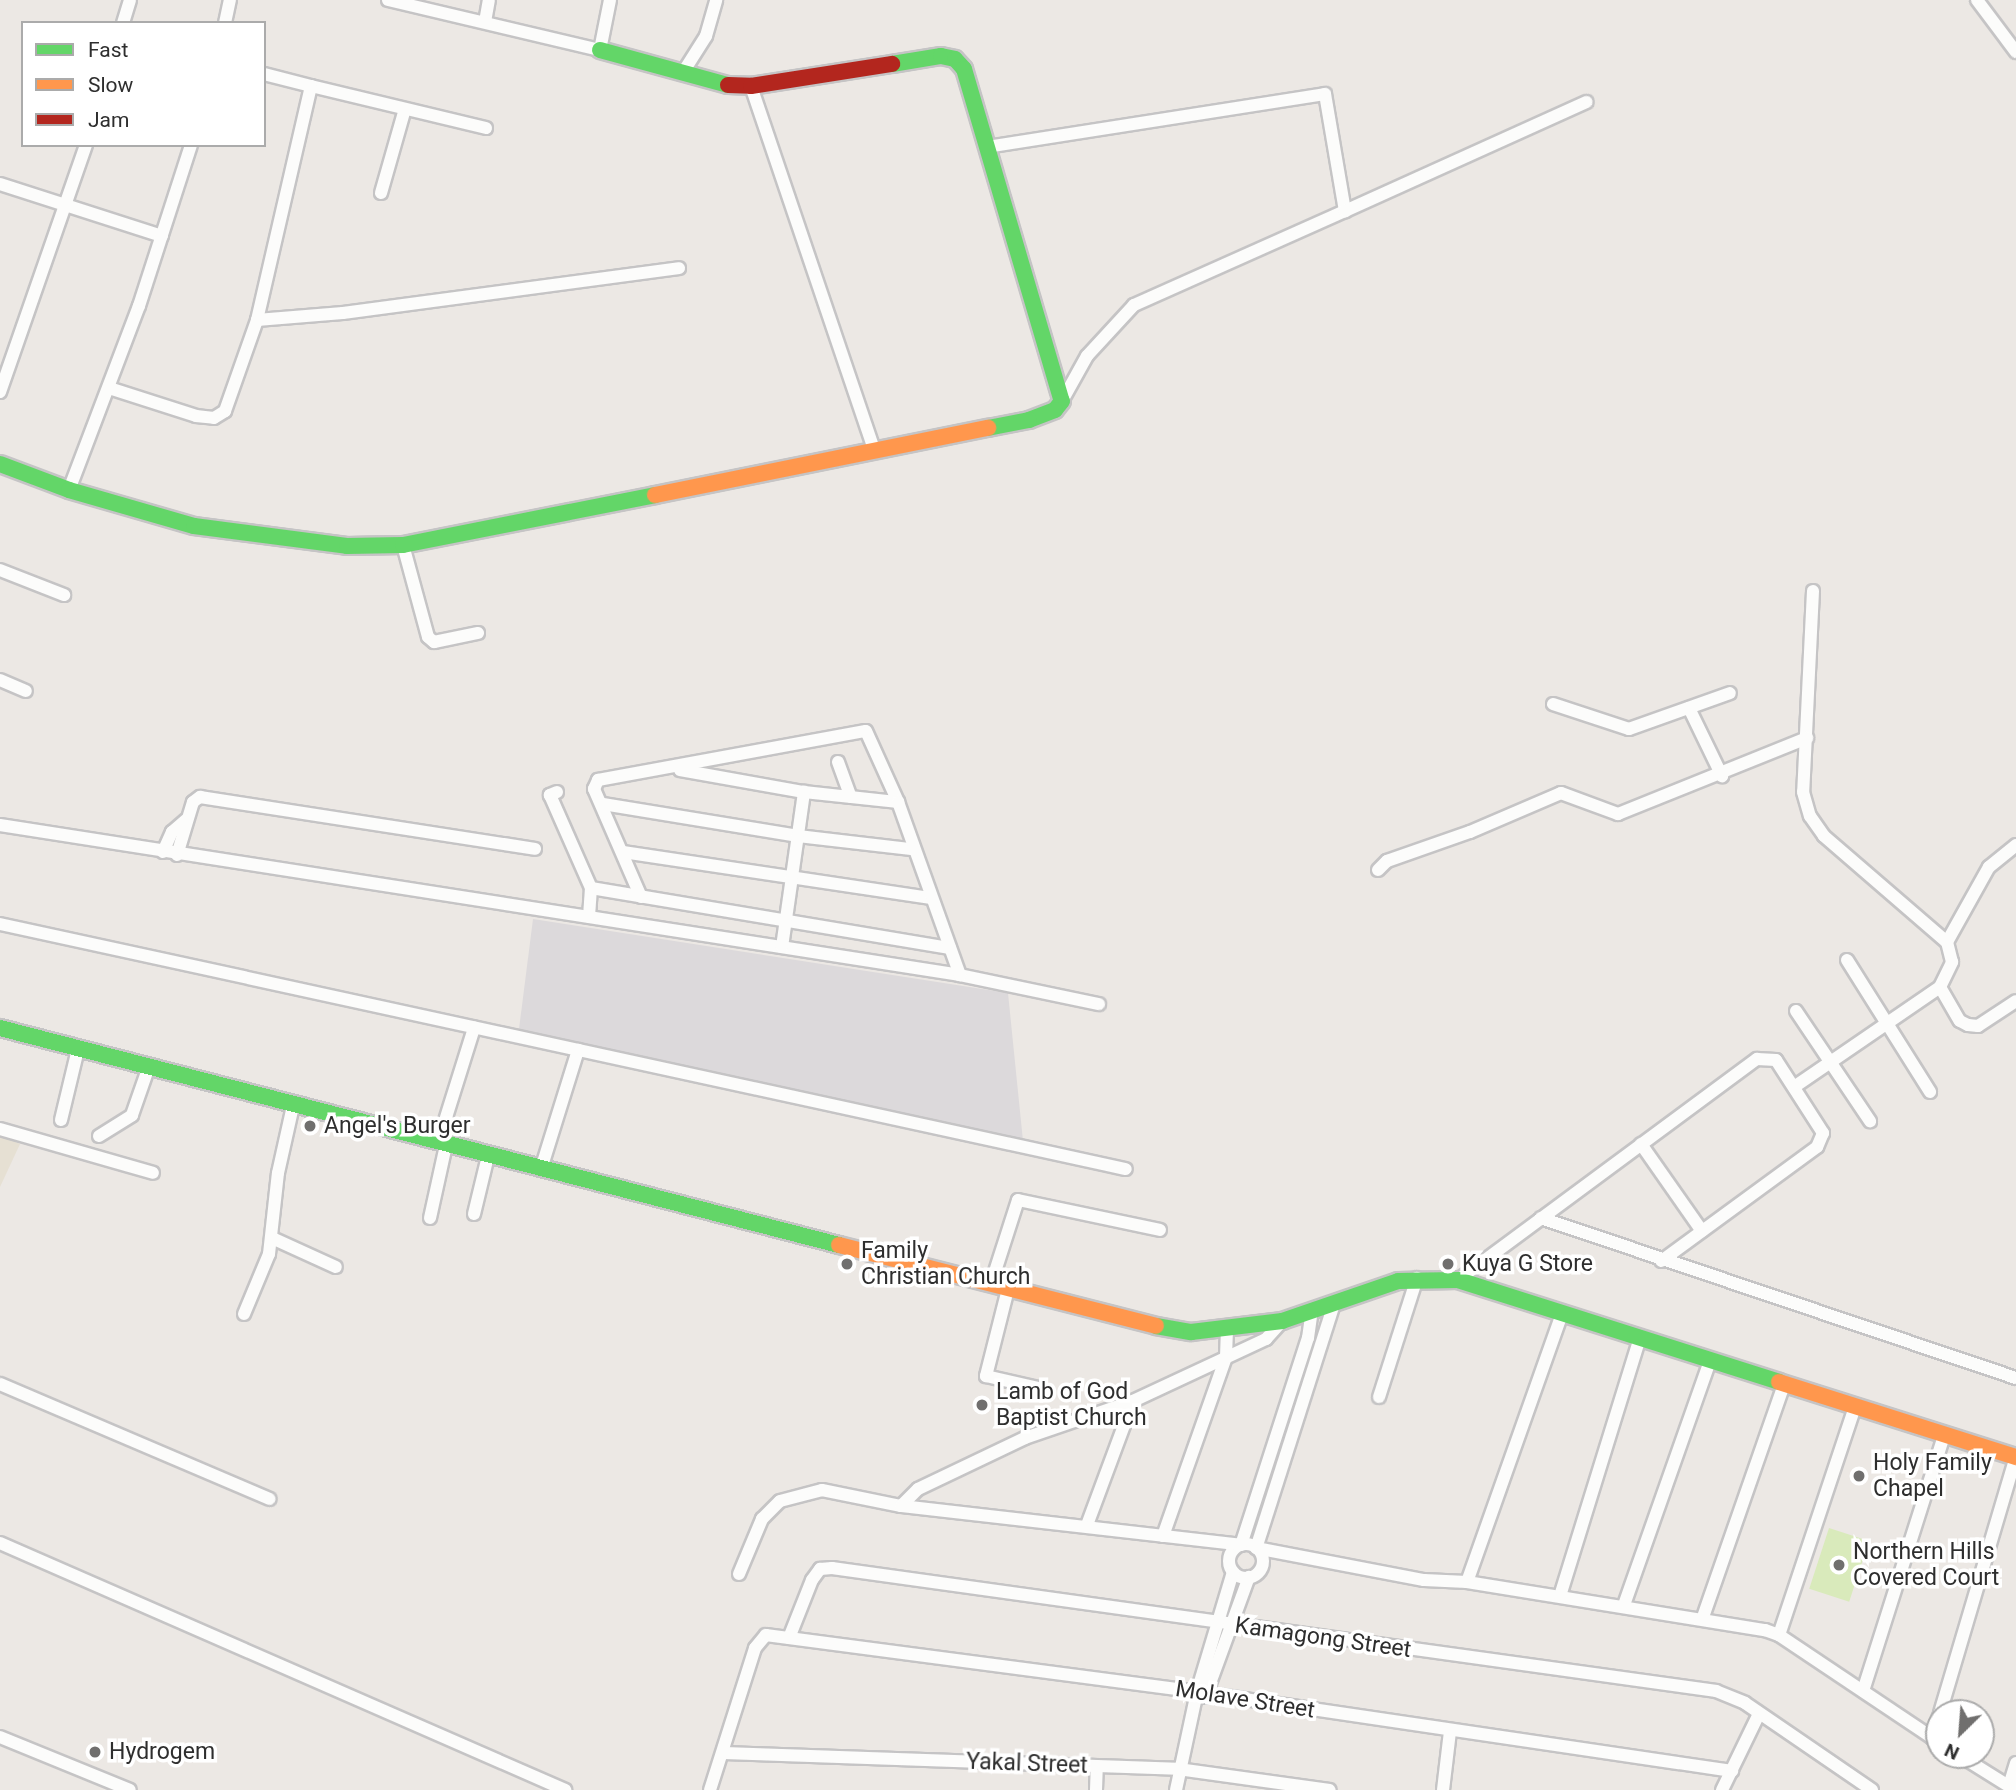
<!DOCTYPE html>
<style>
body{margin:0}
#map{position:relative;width:2016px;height:1790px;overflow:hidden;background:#ece8e4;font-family:Roboto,sans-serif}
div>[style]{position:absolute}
.industrial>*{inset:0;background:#dcd9db}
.education>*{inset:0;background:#e6e0d3}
.pitch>*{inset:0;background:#d9eabb;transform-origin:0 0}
.roads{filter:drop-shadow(2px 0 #c5c4c5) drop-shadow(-2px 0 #c5c4c5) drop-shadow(0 2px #c5c4c5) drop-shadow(0 -2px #c5c4c5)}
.street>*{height:12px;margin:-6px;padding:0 6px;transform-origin:6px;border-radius:6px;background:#fcfcfb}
.street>.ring{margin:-6px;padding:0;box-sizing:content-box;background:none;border:12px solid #fcfcfb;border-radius:50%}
.fast>*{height:16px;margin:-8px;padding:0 8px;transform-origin:8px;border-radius:8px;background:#63d668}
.slow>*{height:16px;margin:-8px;padding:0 8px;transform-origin:8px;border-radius:8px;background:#ff974d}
.jam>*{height:16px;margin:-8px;padding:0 8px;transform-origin:8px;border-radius:8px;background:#b3261e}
.dots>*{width:19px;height:19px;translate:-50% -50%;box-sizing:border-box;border:4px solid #fff;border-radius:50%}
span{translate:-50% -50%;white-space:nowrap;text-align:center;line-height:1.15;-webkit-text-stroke:7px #fff;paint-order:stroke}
.poi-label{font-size:23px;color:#2e2e2e}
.left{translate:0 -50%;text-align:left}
.street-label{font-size:23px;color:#2e2e2e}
.legend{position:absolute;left:21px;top:21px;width:245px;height:126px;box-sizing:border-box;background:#fff;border:2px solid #ababab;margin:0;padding:9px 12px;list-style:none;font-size:21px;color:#2e2e2e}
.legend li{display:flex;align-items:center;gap:14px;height:35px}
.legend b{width:35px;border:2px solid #ababab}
.north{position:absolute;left:1925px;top:1699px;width:70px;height:70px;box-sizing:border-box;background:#fff;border:2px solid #ababab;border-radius:50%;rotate:205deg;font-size:19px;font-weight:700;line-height:28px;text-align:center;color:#2e2e2e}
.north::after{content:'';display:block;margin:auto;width:24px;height:32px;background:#706f6e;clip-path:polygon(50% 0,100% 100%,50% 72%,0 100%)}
</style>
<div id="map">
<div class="industrial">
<div style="clip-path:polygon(533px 919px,1008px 993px,1023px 1141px,519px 1029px)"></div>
</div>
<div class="education">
<div style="clip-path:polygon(0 1135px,20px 1144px,0 1187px)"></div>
</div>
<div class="pitch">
<div style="left:1829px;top:1528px;width:42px;height:64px;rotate:18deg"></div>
</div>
<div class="roads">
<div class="street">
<div style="left:388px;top:0;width:218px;rotate:13.3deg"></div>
<div style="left:600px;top:50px;width:51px;rotate:-78.7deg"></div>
<div style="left:1977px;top:0;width:65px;rotate:53.1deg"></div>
<div style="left:485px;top:22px;width:22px;rotate:-80deg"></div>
<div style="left:123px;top:23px;width:24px;rotate:-73deg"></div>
<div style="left:225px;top:23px;width:24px;rotate:-78deg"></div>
<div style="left:682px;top:74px;width:45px;rotate:-57.7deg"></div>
<div style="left:706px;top:36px;width:37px;rotate:-74deg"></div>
<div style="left:311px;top:86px;width:180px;rotate:13.5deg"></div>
<div style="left:751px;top:86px;width:384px;rotate:71.3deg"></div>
<div style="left:987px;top:147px;width:342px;rotate:-8.9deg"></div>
<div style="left:1325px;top:94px;width:119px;rotate:80.3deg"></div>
<div style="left:1345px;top:211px;width:231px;rotate:156deg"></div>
<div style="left:1134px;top:305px;width:69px;rotate:132.7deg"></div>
<div style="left:1087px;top:356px;width:51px;rotate:119.1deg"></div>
<div style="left:0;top:184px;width:170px;rotate:17.8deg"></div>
<div style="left:381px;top:193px;width:87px;rotate:-74.1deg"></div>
<div style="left:1345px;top:211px;width:265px;rotate:-24.3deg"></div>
<div style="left:257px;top:320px;width:86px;rotate:-4.7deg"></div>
<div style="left:343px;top:313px;width:339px;rotate:-7.6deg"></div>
<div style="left:109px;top:388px;width:91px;rotate:17.8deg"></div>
<div style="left:196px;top:416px;width:18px;rotate:6deg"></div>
<div style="left:214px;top:418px;width:13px;rotate:-32deg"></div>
<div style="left:225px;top:411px;width:96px;rotate:-70.6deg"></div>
<div style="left:257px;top:320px;width:240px;rotate:-77deg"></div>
<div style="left:311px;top:86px;width:49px;rotate:-165.7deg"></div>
<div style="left:0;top:392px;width:262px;rotate:-70.8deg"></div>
<div style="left:69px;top:490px;width:197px;rotate:-69.2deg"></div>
<div style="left:139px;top:306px;width:169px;rotate:-72.1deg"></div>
<div style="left:403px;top:545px;width:95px;rotate:74.8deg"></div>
<div style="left:428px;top:637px;width:8px;rotate:40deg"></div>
<div style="left:434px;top:642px;width:45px;rotate:-11.6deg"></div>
<div style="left:0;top:570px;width:69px;rotate:21.3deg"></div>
<div style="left:1813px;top:591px;width:201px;rotate:92.8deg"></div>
<div style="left:1803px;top:792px;width:25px;rotate:74deg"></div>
<div style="left:1810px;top:816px;width:24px;rotate:55deg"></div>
<div style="left:1824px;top:836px;width:162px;rotate:40.8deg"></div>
<div style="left:0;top:680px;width:28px;rotate:23deg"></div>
<div style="left:1553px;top:704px;width:80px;rotate:18.2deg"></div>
<div style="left:1629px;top:729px;width:107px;rotate:-19.6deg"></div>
<div style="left:1689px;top:708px;width:76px;rotate:64.1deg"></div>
<div style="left:838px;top:762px;width:37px;rotate:70deg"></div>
<div style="left:680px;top:770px;width:126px;rotate:10.1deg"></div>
<div style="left:804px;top:792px;width:95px;rotate:6.1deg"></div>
<div style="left:557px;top:792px;width:8px;rotate:157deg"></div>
<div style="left:550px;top:795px;width:102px;rotate:66.2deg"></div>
<div style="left:591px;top:888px;width:29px;rotate:94deg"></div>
<div style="left:603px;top:804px;width:198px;rotate:9.3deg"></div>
<div style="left:798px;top:836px;width:114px;rotate:6.6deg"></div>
<div style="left:0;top:825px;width:972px;rotate:8.88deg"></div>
<div style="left:960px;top:975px;width:142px;rotate:11.8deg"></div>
<div style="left:163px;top:852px;width:22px;rotate:-66deg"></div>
<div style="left:172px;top:832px;width:18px;rotate:-41deg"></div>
<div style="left:623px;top:852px;width:310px;rotate:8.5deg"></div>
<div style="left:177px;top:855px;width:55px;rotate:-73.2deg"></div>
<div style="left:193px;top:802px;width:9px;rotate:-36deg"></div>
<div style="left:200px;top:797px;width:339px;rotate:8.8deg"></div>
<div style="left:1378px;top:870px;width:13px;rotate:-45deg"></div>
<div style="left:1387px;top:861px;width:88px;rotate:-19.3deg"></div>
<div style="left:1470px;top:832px;width:99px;rotate:-23.2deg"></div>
<div style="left:1561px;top:793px;width:61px;rotate:20.2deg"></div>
<div style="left:1618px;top:814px;width:204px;rotate:-21.9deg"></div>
<div style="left:591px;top:888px;width:364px;rotate:9.5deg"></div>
<div style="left:641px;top:897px;width:118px;rotate:-113.5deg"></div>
<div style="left:594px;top:789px;width:10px;rotate:-66deg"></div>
<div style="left:598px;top:780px;width:272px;rotate:-10.4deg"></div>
<div style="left:866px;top:731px;width:78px;rotate:65.7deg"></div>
<div style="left:898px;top:802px;width:184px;rotate:70.3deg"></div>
<div style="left:0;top:924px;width:1152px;rotate:12.28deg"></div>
<div style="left:782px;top:947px;width:157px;rotate:-81.9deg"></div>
<div style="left:1847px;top:960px;width:156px;rotate:57.8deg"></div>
<div style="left:1940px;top:987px;width:39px;rotate:60deg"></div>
<div style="left:1960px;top:1021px;width:9px;rotate:27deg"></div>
<div style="left:1968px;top:1025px;width:10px;rotate:6deg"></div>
<div style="left:1978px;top:1026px;width:45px;rotate:-33.3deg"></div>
<div style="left:1796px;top:1011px;width:133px;rotate:56.1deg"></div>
<div style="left:1794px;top:1087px;width:177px;rotate:-34.4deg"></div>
<div style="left:1940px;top:987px;width:28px;rotate:-64deg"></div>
<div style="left:1952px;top:962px;width:21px;rotate:-104deg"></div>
<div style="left:1947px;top:942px;width:86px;rotate:-60.8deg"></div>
<div style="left:1989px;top:867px;width:35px;rotate:-39deg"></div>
<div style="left:61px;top:1120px;width:73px;rotate:-76.5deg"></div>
<div style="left:0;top:1129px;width:159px;rotate:16deg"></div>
<div style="left:99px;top:1136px;width:39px;rotate:-32deg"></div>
<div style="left:132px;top:1115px;width:49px;rotate:-70.8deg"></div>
<div style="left:438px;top:1143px;width:121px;rotate:-72.6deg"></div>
<div style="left:1641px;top:1144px;width:106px;rotate:55deg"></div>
<div style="left:541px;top:1169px;width:125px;rotate:-72.7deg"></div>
<div style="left:474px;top:1214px;width:60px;rotate:-76.4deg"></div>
<div style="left:430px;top:1218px;width:75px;rotate:-77.6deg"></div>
<div style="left:1541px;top:1218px;width:501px;rotate:18.62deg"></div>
<div style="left:272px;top:1238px;width:70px;rotate:24.4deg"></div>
<div style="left:1458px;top:1280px;width:372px;rotate:-36.5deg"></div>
<div style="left:1757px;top:1059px;width:19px;rotate:3deg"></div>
<div style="left:1776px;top:1060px;width:87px;rotate:57.2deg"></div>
<div style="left:1823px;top:1133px;width:15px;rotate:113deg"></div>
<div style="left:1817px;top:1147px;width:193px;rotate:143.8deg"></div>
<div style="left:991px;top:1284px;width:88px;rotate:-72.2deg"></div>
<div style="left:1018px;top:1200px;width:145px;rotate:11.9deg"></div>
<div style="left:1008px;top:1289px;width:90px;rotate:104.2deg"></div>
<div style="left:986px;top:1376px;width:53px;rotate:13deg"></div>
<div style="left:1334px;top:1304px;width:256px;rotate:107.7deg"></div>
<div style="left:1256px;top:1548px;width:171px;rotate:10.8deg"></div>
<div style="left:1424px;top:1580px;width:43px;rotate:2.7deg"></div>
<div style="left:1467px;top:1582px;width:302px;rotate:9.2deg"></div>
<div style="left:1765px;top:1630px;width:15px;rotate:20deg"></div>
<div style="left:1779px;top:1635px;width:192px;rotate:33.8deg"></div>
<div style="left:244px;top:1314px;width:65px;rotate:-67.4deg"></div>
<div style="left:269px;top:1254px;width:81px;rotate:-83.7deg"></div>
<div style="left:278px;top:1173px;width:69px;rotate:-77.4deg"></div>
<div style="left:0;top:1384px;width:293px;rotate:23.1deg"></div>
<div style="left:1379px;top:1397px;width:125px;rotate:-72.3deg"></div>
<div style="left:901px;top:1506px;width:24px;rotate:-45deg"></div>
<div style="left:918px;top:1489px;width:119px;rotate:-25.5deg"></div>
<div style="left:1025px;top:1438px;width:114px;rotate:-18.9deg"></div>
<div style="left:1133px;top:1401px;width:147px;rotate:-25deg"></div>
<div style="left:1266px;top:1339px;width:24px;rotate:-48deg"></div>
<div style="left:1087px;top:1525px;width:132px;rotate:-69.6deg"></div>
<div style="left:1163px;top:1536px;width:190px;rotate:-70.6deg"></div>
<div style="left:1226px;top:1357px;width:29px;rotate:-88deg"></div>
<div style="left:0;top:1543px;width:617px;rotate:23.61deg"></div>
<div class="ring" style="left:1229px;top:1544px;width:22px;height:22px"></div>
<div style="left:739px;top:1574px;width:60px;rotate:-67.3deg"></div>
<div style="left:762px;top:1519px;width:25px;rotate:-45deg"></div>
<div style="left:780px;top:1501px;width:43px;rotate:-14.7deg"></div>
<div style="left:822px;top:1490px;width:81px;rotate:11.4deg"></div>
<div style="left:901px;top:1506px;width:342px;rotate:6.5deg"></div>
<div style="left:1241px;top:1545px;width:218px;rotate:-72.1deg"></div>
<div style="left:1308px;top:1338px;width:28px;rotate:-82deg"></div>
<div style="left:1467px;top:1582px;width:285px;rotate:-70.5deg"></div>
<div style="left:1560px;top:1596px;width:270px;rotate:-72.8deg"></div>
<div style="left:1624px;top:1605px;width:259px;rotate:-70.6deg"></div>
<div style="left:1703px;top:1617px;width:246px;rotate:-70.8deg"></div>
<div style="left:1779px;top:1635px;width:240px;rotate:-71.6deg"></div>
<div style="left:789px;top:1638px;width:62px;rotate:-68.4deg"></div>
<div style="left:812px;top:1580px;width:14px;rotate:-54deg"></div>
<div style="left:820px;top:1569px;width:12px;rotate:-5deg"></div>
<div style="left:832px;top:1568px;width:893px;rotate:7.92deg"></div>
<div style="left:1716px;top:1691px;width:31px;rotate:22deg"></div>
<div style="left:1745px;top:1703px;width:154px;rotate:34.4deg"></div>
<div style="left:1863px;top:1691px;width:268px;rotate:-72.4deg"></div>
<div style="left:1205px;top:1697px;width:128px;rotate:-69.9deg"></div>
<div style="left:1940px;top:1713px;width:267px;rotate:-73.5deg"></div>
<div style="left:0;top:1737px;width:140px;rotate:22.2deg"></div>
<div style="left:1932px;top:1738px;width:23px;rotate:-72deg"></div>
<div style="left:723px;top:1753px;width:455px;rotate:2deg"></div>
<div style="left:1178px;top:1769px;width:153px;rotate:7.9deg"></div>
<div style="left:1959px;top:1755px;width:66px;rotate:32deg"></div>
<div style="left:2009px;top:1786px;width:24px;rotate:-73deg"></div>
<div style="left:710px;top:1790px;width:149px;rotate:-72.4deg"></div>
<div style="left:755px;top:1648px;width:17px;rotate:-50deg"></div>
<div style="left:766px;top:1635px;width:435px;rotate:7.5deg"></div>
<div style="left:1197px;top:1692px;width:541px;rotate:8.4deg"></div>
<div style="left:1096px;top:1790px;width:23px;rotate:-88deg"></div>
<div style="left:1176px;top:1790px;width:100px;rotate:-77.9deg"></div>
<div style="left:1197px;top:1692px;width:125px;rotate:-73.3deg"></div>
<div style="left:1443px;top:1790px;width:59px;rotate:-83.2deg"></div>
<div style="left:1722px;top:1790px;width:82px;rotate:-64.1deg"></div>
</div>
<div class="fast">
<div style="left:600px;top:50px;width:133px;rotate:15.3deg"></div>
<div style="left:892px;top:64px;width:50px;rotate:-9.3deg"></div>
<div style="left:941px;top:56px;width:14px;rotate:12deg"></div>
<div style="left:955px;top:59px;width:13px;rotate:48deg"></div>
<div style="left:964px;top:69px;width:346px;rotate:73.6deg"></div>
<div style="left:1062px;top:401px;width:11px;rotate:128deg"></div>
<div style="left:1055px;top:410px;width:28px;rotate:159deg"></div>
<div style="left:1029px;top:420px;width:42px;rotate:169deg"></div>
<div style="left:0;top:464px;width:74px;rotate:20.6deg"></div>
<div style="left:69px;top:490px;width:130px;rotate:16.1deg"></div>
<div style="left:194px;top:526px;width:154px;rotate:7.4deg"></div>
<div style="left:347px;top:546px;width:56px;rotate:-1deg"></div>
<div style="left:403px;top:545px;width:257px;rotate:-11.2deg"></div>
<div style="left:0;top:1028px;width:867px;rotate:14.5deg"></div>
<div style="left:1156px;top:1326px;width:36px;rotate:10deg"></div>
<div style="left:1191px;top:1332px;width:92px;rotate:-6.9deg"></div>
<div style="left:1282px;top:1321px;width:123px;rotate:-19deg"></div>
<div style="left:1398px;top:1281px;width:60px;rotate:-1deg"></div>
<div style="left:1458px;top:1280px;width:337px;rotate:17.6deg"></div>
</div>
<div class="slow">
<div style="left:655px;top:495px;width:340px;rotate:-11.4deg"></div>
<div style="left:839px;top:1245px;width:327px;rotate:14.3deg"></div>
<div style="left:1779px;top:1382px;width:249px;rotate:17.6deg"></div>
</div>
<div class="jam">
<div style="left:728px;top:85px;width:23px;rotate:2deg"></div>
<div style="left:751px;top:86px;width:143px;rotate:-8.9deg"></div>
</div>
</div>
<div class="dots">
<div style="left:310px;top:1126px;background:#706f6e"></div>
<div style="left:847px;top:1264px;background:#706f6e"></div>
<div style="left:1448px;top:1264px;background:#706f6e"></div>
<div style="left:982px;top:1405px;background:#706f6e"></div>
<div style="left:1859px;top:1476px;background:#706f6e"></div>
<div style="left:1839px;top:1565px;background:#706f6e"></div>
<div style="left:95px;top:1752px;background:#706f6e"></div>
</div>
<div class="poi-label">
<span class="left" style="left:324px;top:1126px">Angel's Burger</span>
<span class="left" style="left:861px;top:1264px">Family<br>Christian Church</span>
<span class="left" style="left:1462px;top:1264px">Kuya G Store</span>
<span class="left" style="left:996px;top:1405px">Lamb of God<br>Baptist Church</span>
<span class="left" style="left:1873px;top:1476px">Holy Family<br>Chapel</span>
<span class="left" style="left:1853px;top:1565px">Northern Hills<br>Covered Court</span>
<span class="left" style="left:109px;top:1752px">Hydrogem</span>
</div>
<div class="street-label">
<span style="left:1323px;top:1638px;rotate:8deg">Kamagong Street</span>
<span style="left:1245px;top:1700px;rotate:9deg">Molave Street</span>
<span style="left:1027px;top:1764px;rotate:2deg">Yakal Street</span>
</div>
<ul class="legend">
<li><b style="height:9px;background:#63d668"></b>Fast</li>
<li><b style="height:9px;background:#ff974d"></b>Slow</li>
<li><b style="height:9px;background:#b3261e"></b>Jam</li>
</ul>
<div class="north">N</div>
</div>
